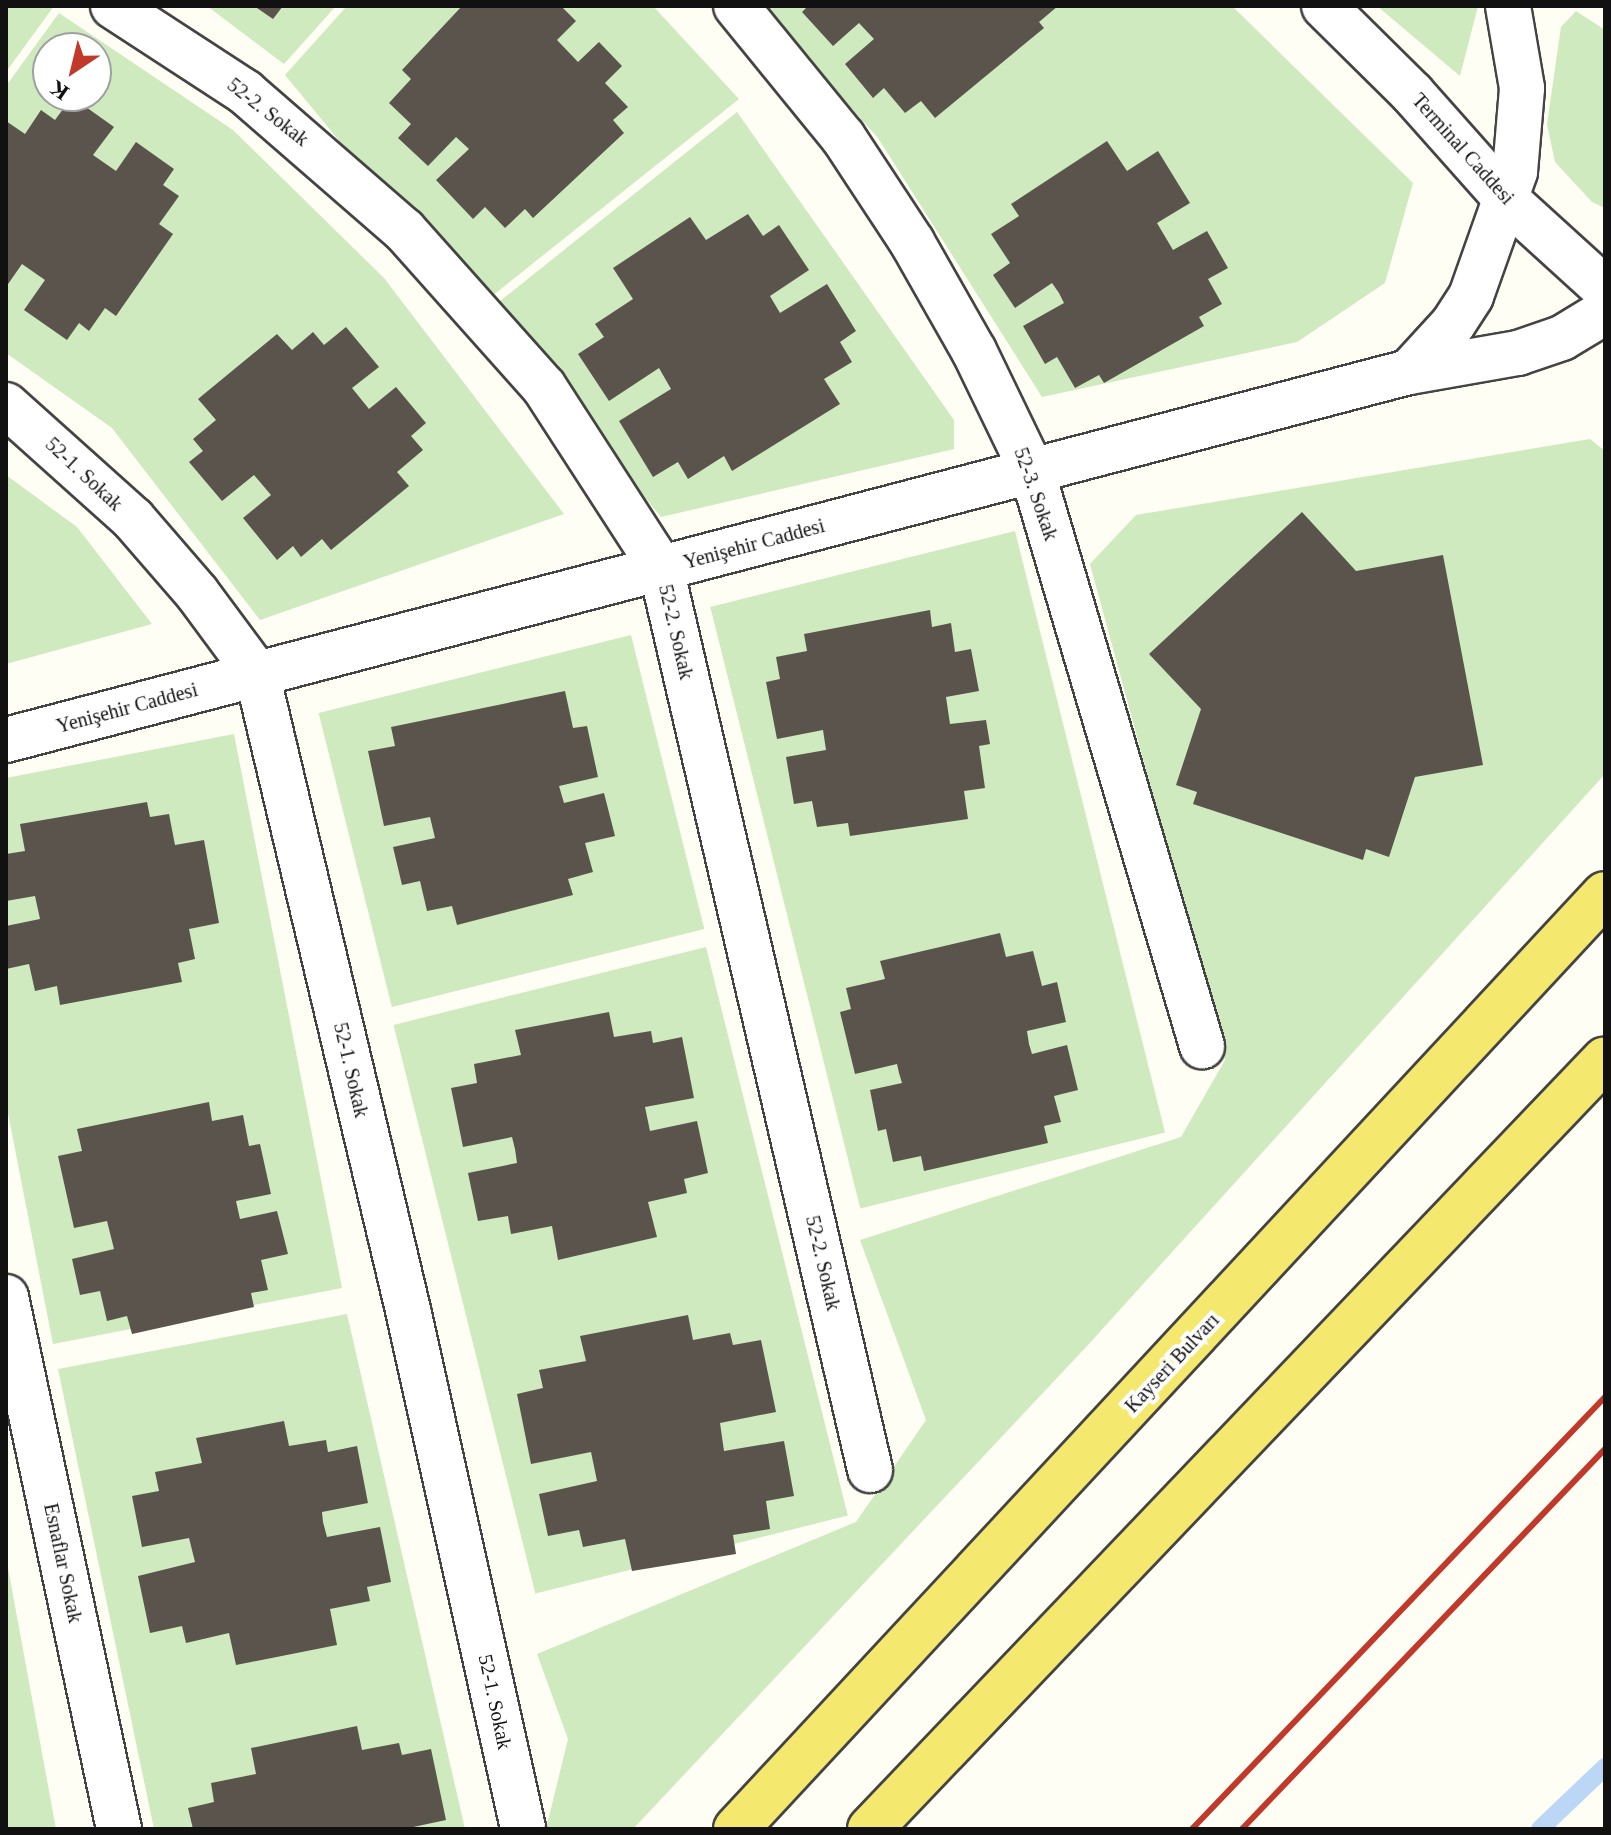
<!DOCTYPE html>
<meta charset="utf-8">
<style>
body{margin:0}
#map{position:relative;width:1611px;height:1835px;overflow:hidden;background:#fffef5;font-family:Georgia,serif}
div>[style]{position:absolute}
.green>*{inset:0;background:#ceeabe;transform-origin:0 0}
.stream>*{height:18px;margin:-9px;padding:0 9px;transform-origin:9px;border-radius:9px;background:#bbd7f5}
.building>*{inset:0;background:#5a544d}
.roads{filter:drop-shadow(2px 0 #444) drop-shadow(-2px 0 #444) drop-shadow(0 2px #444) drop-shadow(0 -2px #444)}
.minor>*{height:44px;margin:-22px;padding:0 22px;transform-origin:22px;border-radius:22px;background:#fff}
.major>*{height:44px;margin:-22px;padding:0 22px;transform-origin:22px;border-radius:22px;background:#f5e86f}
.rail>*{height:6px;margin:-3px;padding:0 3px;transform-origin:3px;border-radius:3px;background:#c0392a}
span{translate:-50% -50%;white-space:nowrap;text-align:center;line-height:1.15;-webkit-text-stroke:8px #fff;paint-order:stroke}
.street-label{font-size:20px;color:#111}
.frame{position:absolute;inset:0;border:8px solid #111;pointer-events:none}
.north{position:absolute;left:32px;top:32px;width:80px;height:80px;box-sizing:border-box;background:#fff;border:2px solid #a0a0a0;border-radius:50%;rotate:215deg;font-size:22px;font-weight:700;line-height:32px;text-align:center;color:#111}
.north::after{content:'';display:block;margin:auto;width:28px;height:36px;background:#c0392a;clip-path:polygon(50% 0,100% 100%,50% 72%,0 100%)}
</style>
<div id="map">
<div class="green">
<div style="clip-path:polygon(6px 6px,54px 6px,6px 72px)"></div>
<div style="clip-path:polygon(207px 6px,336px 6px,284px 64px)"></div>
<div style="clip-path:polygon(347px 6px,653px 6px,739px 99px,477px 308px,285px 75px)"></div>
<div style="clip-path:polygon(760px 6px,1232px 6px,1413px 183px,1385px 283px,1297px 342px,1042px 397px,878px 138px)"></div>
<div style="clip-path:polygon(1377px 6px,1478px 6px,1460px 76px)"></div>
<div style="clip-path:polygon(1576px 11px,1605px 30px,1605px 208px,1592px 202px,1555px 162px,1547px 124px,1561px 27px)"></div>
<div style="clip-path:polygon(evenodd,59px 13px,233px 130px,384px 278px,564px 514px,260px 620px,112px 428px,6px 353px,6px 86px,59px 13px,48px 48px,96px 48px,96px 96px,48px 96px,48px 48px)"></div>
<div style="clip-path:polygon(737px 112px,954px 420px,954px 449px,661px 517px,490px 309px)"></div>
<div style="clip-path:polygon(1590px 439px,1605px 451px,1605px 774px,1087px 1346px,633px 1829px,546px 1829px,568px 1739px,537px 1654px,856px 1522px,926px 1420px,860px 1240px,1181px 1137px,1225px 1060px,1090px 564px,1136px 515px)"></div>
<div style="clip-path:polygon(6px 475px,77px 527px,152px 624px,6px 664px)"></div>
<div style="left:1015px;top:531px;width:620px;height:314px;rotate:76deg"></div>
<div style="left:631px;top:635px;width:303px;height:322px;rotate:76deg"></div>
<div style="clip-path:polygon(234px 734px,342px 1288px,53px 1344px,6px 1103px,6px 778px)"></div>
<div style="left:706px;top:947px;width:586px;height:322px;rotate:76deg"></div>
<div style="clip-path:polygon(347px 1314px,465px 1829px,154px 1829px,58px 1369px)"></div>
<div style="clip-path:polygon(6px 1557px,56px 1829px,6px 1829px)"></div>
</div>
<div class="stream">
<div style="left:1540px;top:1829px;width:90px;rotate:-43.6deg"></div>
</div>
<div class="building">
<div style="clip-path:polygon(254px 6px,283px 6px,273px 19px)"></div>
<div style="clip-path:polygon(462px 6px,561px 6px,576px 21px,557px 40px,578px 62px,599px 42px,622px 66px,605px 83px,628px 107px,613px 120px,624px 133px,533px 218px,525px 209px,505px 228px,485px 207px,473px 219px,436px 180px,469px 149px,456px 137px,428px 166px,398px 138px,411px 124px,389px 103px,411px 79px,402px 70px)"></div>
<div style="clip-path:polygon(808px 6px,1058px 6px,1039px 22px,1044px 28px,935px 118px,921px 101px,905px 113px,884px 88px,873px 98px,845px 64px,874px 39px,859px 23px,833px 46px,802px 12px)"></div>
<div style="clip-path:polygon(72px 97px,114px 127px,93px 155px,116px 171px,136px 142px,174px 169px,163px 185px,179px 196px,159px 224px,173px 234px,116px 316px,105px 308px,89px 331px,79px 323px,67px 340px,24px 310px,45px 280px,22px 264px,6px 287px,6px 121px,25px 134px,41px 110px,55px 120px)"></div>
<div style="clip-path:polygon(1107px 141px,1127px 171px,1158px 151px,1190px 203px,1157px 223px,1173px 250px,1207px 231px,1228px 268px,1208px 279px,1222px 304px,1199px 317px,1204px 326px,1104px 383px,1099px 375px,1075px 388px,1057px 357px,1045px 364px,1023px 326px,1064px 303px,1059px 293px,1052px 283px,1015px 308px,993px 275px,1010px 263px,991px 234px,1019px 216px,1011px 204px)"></div>
<div style="clip-path:polygon(748px 214px,763px 236px,779px 225px,809px 270px,770px 296px,780px 313px,827px 284px,856px 331px,840px 342px,852px 362px,824px 379px,840px 404px,732px 471px,724px 456px,688px 479px,678px 462px,653px 477px,619px 421px,671px 389px,659px 368px,609px 401px,578px 354px,604px 337px,595px 324px,633px 299px,613px 268px,690px 217px,706px 240px)"></div>
<div style="clip-path:polygon(346px 327px,379px 367px,352px 388px,369px 409px,396px 387px,426px 423px,411px 436px,423px 450px,397px 472px,409px 486px,331px 550px,322px 539px,301px 557px,293px 546px,277px 560px,243px 518px,271px 495px,254px 475px,222px 501px,189px 462px,203px 451px,193px 439px,216px 420px,198px 399px,277px 334px,292px 350px,313px 332px,324px 345px)"></div>
<div style="clip-path:polygon(1302px 512px,1356px 571px,1443px 555px,1483px 765px,1415px 777px,1389px 857px,1366px 849px,1363px 860px,1193px 804px,1197px 792px,1176px 785px,1201px 709px,1149px 654px)"></div>
<div style="clip-path:polygon(930px 610px,932px 627px,951px 623px,955px 652px,971px 649px,979px 691px,946px 697px,950px 724px,986px 720px,990px 744px,979px 746px,985px 788px,964px 791px,968px 819px,850px 836px,848px 823px,817px 827px,812px 801px,794px 804px,786px 757px,826px 750px,823px 730px,777px 739px,766px 682px,780px 679px,776px 657px,807px 651px,804px 634px)"></div>
<div style="clip-path:polygon(565px 691px,573px 728px,587px 726px,598px 777px,559px 786px,564px 803px,604px 793px,615px 836px,585px 843px,593px 872px,568px 879px,573px 895px,457px 925px,452px 906px,427px 911px,420px 881px,402px 885px,393px 847px,435px 838px,430px 817px,384px 826px,368px 751px,395px 746px,391px 727px)"></div>
<div style="clip-path:polygon(147px 802px,150px 817px,169px 814px,175px 845px,204px 840px,219px 923px,189px 929px,195px 959px,178px 963px,182px 982px,60px 1005px,57px 986px,35px 991px,29px 964px,6px 969px,6px 926px,40px 919px,35px 896px,6px 901px,6px 854px,25px 851px,20px 824px)"></div>
<div style="clip-path:polygon(1000px 933px,1006px 957px,1033px 951px,1042px 986px,1057px 982px,1066px 1022px,1027px 1031px,1029px 1044px,1032px 1054px,1067px 1045px,1078px 1090px,1054px 1096px,1061px 1122px,1044px 1126px,1048px 1143px,924px 1171px,921px 1156px,893px 1162px,886px 1129px,878px 1131px,870px 1090px,902px 1083px,899px 1073px,897px 1064px,855px 1074px,840px 1012px,851px 1009px,846px 988px,885px 979px,880px 961px)"></div>
<div style="clip-path:polygon(609px 1012px,614px 1037px,651px 1031px,653px 1043px,682px 1037px,694px 1098px,645px 1107px,650px 1131px,697px 1121px,708px 1173px,684px 1179px,687px 1193px,648px 1202px,657px 1237px,558px 1260px,552px 1226px,511px 1234px,508px 1216px,478px 1221px,468px 1173px,517px 1163px,515px 1149px,512px 1137px,463px 1147px,451px 1088px,477px 1083px,474px 1064px,521px 1055px,515px 1030px)"></div>
<div style="clip-path:polygon(209px 1102px,212px 1121px,243px 1115px,249px 1146px,260px 1144px,271px 1194px,236px 1201px,240px 1219px,277px 1211px,288px 1254px,261px 1260px,268px 1290px,251px 1293px,254px 1307px,132px 1334px,127px 1316px,107px 1321px,100px 1291px,80px 1295px,72px 1259px,114px 1249px,107px 1221px,74px 1228px,58px 1156px,82px 1151px,77px 1129px)"></div>
<div style="clip-path:polygon(688px 1315px,693px 1340px,730px 1333px,733px 1345px,761px 1340px,776px 1412px,720px 1423px,724px 1451px,784px 1441px,794px 1496px,766px 1501px,770px 1529px,733px 1535px,736px 1554px,632px 1571px,625px 1539px,583px 1547px,579px 1530px,548px 1536px,539px 1494px,597px 1481px,591px 1452px,531px 1464px,517px 1394px,543px 1388px,539px 1370px,586px 1361px,580px 1336px)"></div>
<div style="clip-path:polygon(284px 1421px,289px 1446px,326px 1440px,328px 1452px,357px 1446px,368px 1503px,322px 1512px,323px 1522px,327px 1537px,380px 1527px,391px 1582px,367px 1587px,370px 1601px,330px 1609px,337px 1645px,236px 1665px,229px 1633px,186px 1643px,182px 1626px,150px 1633px,138px 1576px,195px 1562px,189px 1538px,142px 1547px,132px 1496px,159px 1491px,155px 1472px,202px 1463px,196px 1438px)"></div>
<div style="clip-path:polygon(357px 1726px,362px 1750px,399px 1743px,402px 1755px,431px 1749px,446px 1820px,404px 1829px,193px 1829px,188px 1808px,214px 1802px,211px 1783px,256px 1774px,251px 1748px)"></div>
</div>
<div class="roads">
<div class="minor">
<div style="left:113px;top:6px;width:158px;rotate:33.1deg"></div>
<div style="left:245px;top:92px;width:211px;rotate:41deg"></div>
<div style="left:404px;top:230px;width:210px;rotate:48.3deg"></div>
<div style="left:544px;top:387px;width:216px;rotate:57.1deg"></div>
<div style="left:661px;top:568px;width:926px;rotate:76.95deg"></div>
<div style="left:736px;top:6px;width:169px;rotate:50.8deg"></div>
<div style="left:843px;top:137px;width:126px;rotate:56.7deg"></div>
<div style="left:912px;top:242px;width:125px;rotate:60.4deg"></div>
<div style="left:974px;top:351px;width:133px;rotate:64.2deg"></div>
<div style="left:1032px;top:471px;width:600px;rotate:73.53deg"></div>
<div style="left:1324px;top:6px;width:124px;rotate:44.7deg"></div>
<div style="left:1412px;top:93px;width:142px;rotate:48.4deg"></div>
<div style="left:1506px;top:199px;width:134px;rotate:42.3deg"></div>
<div style="left:1409px;top:372px;width:65px;rotate:-47.5deg"></div>
<div style="left:1453px;top:324px;width:33px;rotate:-57deg"></div>
<div style="left:1471px;top:296px;width:132px;rotate:-70.5deg"></div>
<div style="left:1515px;top:172px;width:84px;rotate:-85.2deg"></div>
<div style="left:1522px;top:88px;width:83px;rotate:-99.7deg"></div>
<div style="left:6px;top:405px;width:171px;rotate:41.9deg"></div>
<div style="left:133px;top:519px;width:98px;rotate:49.1deg"></div>
<div style="left:197px;top:593px;width:101px;rotate:53.5deg"></div>
<div style="left:257px;top:674px;width:654px;rotate:76.64deg"></div>
<div style="left:408px;top:1310px;width:531px;rotate:77.48deg"></div>
<div style="left:6px;top:740px;width:1450px;rotate:-14.7deg"></div>
<div style="left:1409px;top:372px;width:111px;rotate:-9.9deg"></div>
<div style="left:1518px;top:353px;width:46px;rotate:-18.8deg"></div>
<div style="left:1562px;top:338px;width:50px;rotate:-31.2deg"></div>
<div style="left:6px;top:1297px;width:544px;rotate:78.01deg"></div>
</div>
<div class="major">
<div style="left:736px;top:1829px;width:1276px;rotate:-47.1deg"></div>
<div style="left:870px;top:1829px;width:1064px;rotate:-46.33deg"></div>
</div>
</div>
<div class="rail">
<div style="left:1192px;top:1829px;width:598px;rotate:-46.29deg"></div>
<div style="left:1242px;top:1829px;width:526px;rotate:-46.31deg"></div>
</div>
<div class="street-label">
<span style="left:268px;top:112px;rotate:38deg">52-2. Sokak</span>
<span style="left:1463px;top:149px;rotate:48deg">Terminal Caddesi</span>
<span style="left:84px;top:474px;rotate:43deg">52-1. Sokak</span>
<span style="left:1036px;top:494px;rotate:71deg">52-3. Sokak</span>
<span style="left:754px;top:544px;rotate:-15deg">Yenişehir Caddesi</span>
<span style="left:676px;top:632px;rotate:77deg">52-2. Sokak</span>
<span style="left:127px;top:708px;rotate:-15deg">Yenişehir Caddesi</span>
<span style="left:351px;top:1070px;rotate:77deg">52-1. Sokak</span>
<span style="left:823px;top:1263px;rotate:77deg">52-2. Sokak</span>
<span style="left:1172px;top:1363px;rotate:-47deg">Kayseri Bulvarı</span>
<span style="left:63px;top:1563px;rotate:78deg">Esnaflar Sokak</span>
<span style="left:495px;top:1702px;rotate:78deg">52-1. Sokak</span>
</div>
<div class="frame"></div>
<div class="north">K</div>
</div>
